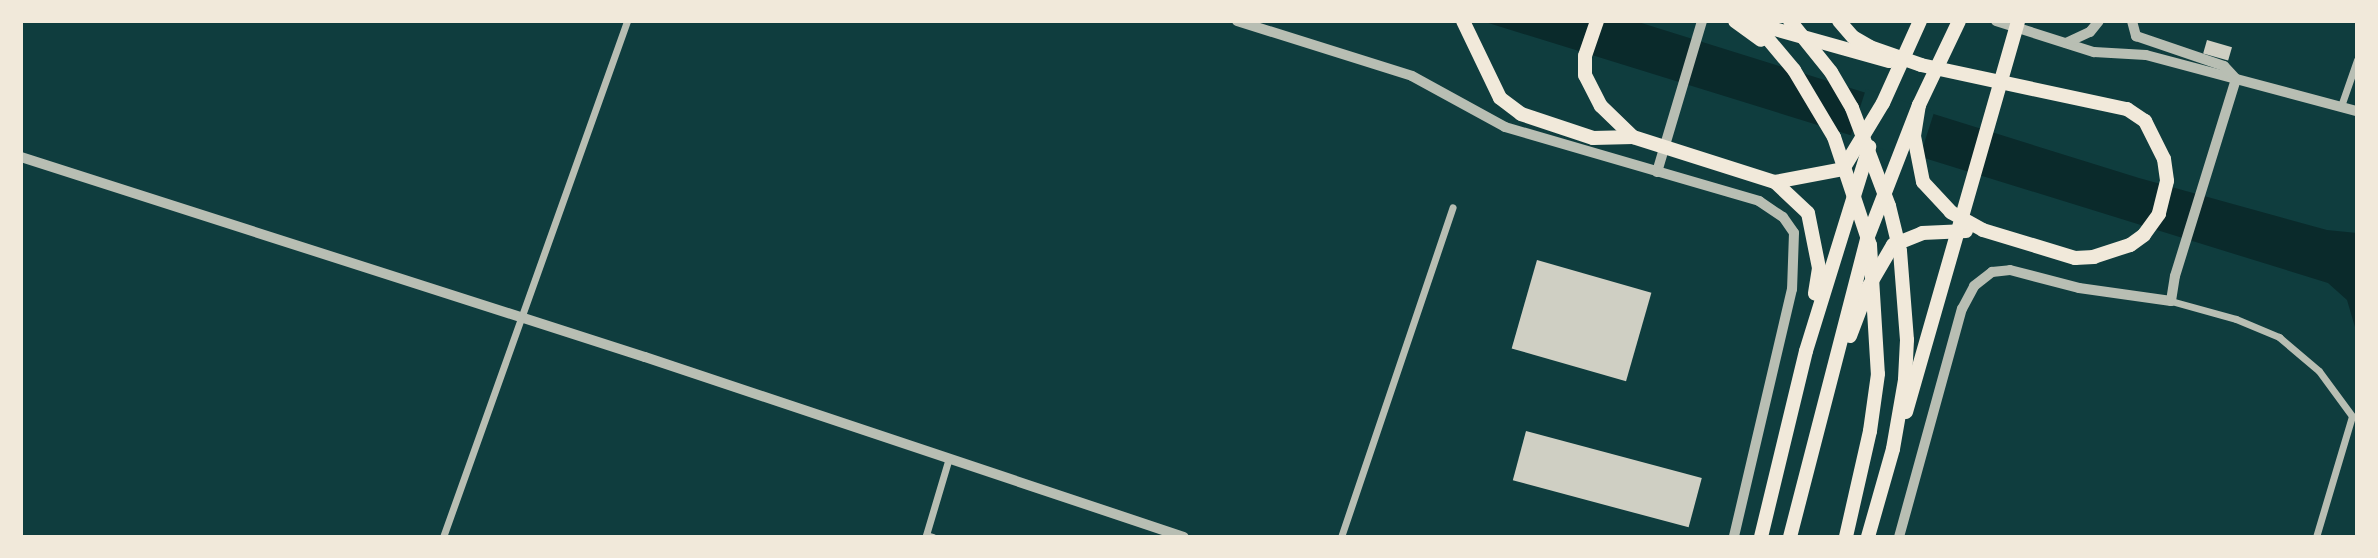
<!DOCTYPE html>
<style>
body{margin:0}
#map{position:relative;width:2378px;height:558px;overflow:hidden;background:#0f3d3e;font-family:"Public Sans",sans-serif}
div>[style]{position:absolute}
.water>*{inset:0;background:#0a2a2b}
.pier>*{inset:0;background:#0f3d3e;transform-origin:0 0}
.building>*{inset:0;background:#cfcfc3;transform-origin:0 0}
.minor>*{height:7px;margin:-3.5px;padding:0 3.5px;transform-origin:3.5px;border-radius:3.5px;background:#b8beb3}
.tertiary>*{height:10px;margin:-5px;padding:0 5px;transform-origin:5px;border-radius:5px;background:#b8beb3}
.trunk>*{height:14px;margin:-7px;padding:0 7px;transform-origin:7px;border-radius:7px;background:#f1e9da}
span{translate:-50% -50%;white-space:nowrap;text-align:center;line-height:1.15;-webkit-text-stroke:6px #f1e9da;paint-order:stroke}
.frame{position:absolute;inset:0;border:23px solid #f1e9da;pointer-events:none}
</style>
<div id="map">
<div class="water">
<div style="clip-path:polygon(1482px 21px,1635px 21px,2139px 178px,2327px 230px,2357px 233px,2357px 334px,2347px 300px,2328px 283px)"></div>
</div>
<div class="pier">
<div style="left:1866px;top:89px;width:72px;height:52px;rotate:18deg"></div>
</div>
<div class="building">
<div style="left:2207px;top:40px;width:26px;height:14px;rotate:16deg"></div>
<div style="left:1537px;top:260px;width:119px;height:92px;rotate:16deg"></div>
<div style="left:1526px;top:431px;width:182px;height:51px;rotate:15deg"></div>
</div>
<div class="minor">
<div style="left:2341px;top:106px;width:49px;rotate:-70.8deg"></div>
<div style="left:2171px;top:301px;width:67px;rotate:15.5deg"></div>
<div style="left:2236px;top:319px;width:47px;rotate:22.7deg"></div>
<div style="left:2279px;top:337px;width:52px;rotate:40.4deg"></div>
<div style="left:2319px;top:371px;width:56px;rotate:53.7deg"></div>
<div style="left:443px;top:537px;width:548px;rotate:-70.37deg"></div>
<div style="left:933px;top:537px;width:7px;rotate:-164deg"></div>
<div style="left:926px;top:535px;width:80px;rotate:-73.4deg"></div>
<div style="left:1341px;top:537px;width:348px;rotate:-71.3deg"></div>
<div style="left:2316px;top:537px;width:126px;rotate:-73.4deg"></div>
</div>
<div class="tertiary">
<div style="left:1237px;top:21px;width:183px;rotate:17.4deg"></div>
<div style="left:1412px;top:76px;width:106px;rotate:28.7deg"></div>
<div style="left:1505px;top:127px;width:265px;rotate:16.2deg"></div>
<div style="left:1759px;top:201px;width:29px;rotate:34deg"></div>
<div style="left:1783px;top:217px;width:19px;rotate:55deg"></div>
<div style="left:1794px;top:233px;width:56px;rotate:92deg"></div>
<div style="left:1792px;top:289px;width:255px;rotate:103.2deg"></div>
<div style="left:1996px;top:21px;width:103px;rotate:17.6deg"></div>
<div style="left:2094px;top:52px;width:52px;rotate:3.3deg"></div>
<div style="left:2146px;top:55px;width:218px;rotate:14.9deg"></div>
<div style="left:2132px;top:21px;width:16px;rotate:75deg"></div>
<div style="left:2136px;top:36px;width:93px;rotate:18.8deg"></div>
<div style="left:2224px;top:66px;width:18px;rotate:47deg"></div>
<div style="left:2066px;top:43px;width:26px;rotate:-25deg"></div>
<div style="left:2090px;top:32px;width:14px;rotate:-51deg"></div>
<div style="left:21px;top:157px;width:655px;rotate:17.77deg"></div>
<div style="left:645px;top:357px;width:568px;rotate:18.47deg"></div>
<div style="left:1657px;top:172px;width:158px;rotate:-73.4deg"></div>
<div style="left:1899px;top:537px;width:237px;rotate:-74.6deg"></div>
<div style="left:1962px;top:309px;width:26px;rotate:-62deg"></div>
<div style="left:1974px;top:286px;width:23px;rotate:-38deg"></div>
<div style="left:1992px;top:272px;width:18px;rotate:-6deg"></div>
<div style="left:2010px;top:270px;width:71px;rotate:14.6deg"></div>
<div style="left:2079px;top:288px;width:93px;rotate:8deg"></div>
<div style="left:2171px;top:301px;width:25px;rotate:-81deg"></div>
<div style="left:2175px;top:276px;width:206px;rotate:-72.8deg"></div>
</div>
<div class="trunk">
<div style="left:1463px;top:21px;width:85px;rotate:64.3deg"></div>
<div style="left:1500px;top:98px;width:26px;rotate:37deg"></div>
<div style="left:1521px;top:114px;width:76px;rotate:18.4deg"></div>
<div style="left:1593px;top:138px;width:40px;rotate:-1.4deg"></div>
<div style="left:1633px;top:137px;width:149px;rotate:17.6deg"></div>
<div style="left:1775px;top:182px;width:69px;rotate:-10.8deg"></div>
<div style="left:1843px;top:169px;width:77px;rotate:-58.8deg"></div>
<div style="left:1883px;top:103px;width:90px;rotate:-65.7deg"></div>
<div style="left:1597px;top:21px;width:37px;rotate:109deg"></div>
<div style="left:1585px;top:56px;width:19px;rotate:90deg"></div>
<div style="left:1585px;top:75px;width:35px;rotate:63deg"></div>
<div style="left:1601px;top:106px;width:45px;rotate:44.1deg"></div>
<div style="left:1735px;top:21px;width:32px;rotate:36deg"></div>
<div style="left:1753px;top:21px;width:64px;rotate:50.1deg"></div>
<div style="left:1794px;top:70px;width:78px;rotate:59.2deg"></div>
<div style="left:1834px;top:137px;width:114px;rotate:71.6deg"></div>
<div style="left:1870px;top:245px;width:129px;rotate:86.5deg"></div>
<div style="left:1878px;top:374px;width:58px;rotate:98deg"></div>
<div style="left:1870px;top:431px;width:109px;rotate:102.8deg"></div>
<div style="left:1790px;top:21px;width:65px;rotate:51.2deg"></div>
<div style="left:1831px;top:72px;width:42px;rotate:59.7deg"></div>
<div style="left:1852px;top:108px;width:105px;rotate:69.3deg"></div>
<div style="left:1889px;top:206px;width:46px;rotate:76.3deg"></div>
<div style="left:1900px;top:251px;width:89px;rotate:85.5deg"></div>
<div style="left:1907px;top:340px;width:40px;rotate:92.9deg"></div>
<div style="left:1905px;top:380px;width:70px;rotate:99.9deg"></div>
<div style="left:1893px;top:449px;width:91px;rotate:105.9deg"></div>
<div style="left:1839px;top:21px;width:21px;rotate:49deg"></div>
<div style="left:1853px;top:37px;width:20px;rotate:30deg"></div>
<div style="left:1870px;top:47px;width:54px;rotate:19.4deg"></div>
<div style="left:1921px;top:65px;width:211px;rotate:12.1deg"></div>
<div style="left:2127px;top:109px;width:22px;rotate:34deg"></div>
<div style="left:2145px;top:121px;width:42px;rotate:63.4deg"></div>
<div style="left:2164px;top:159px;width:22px;rotate:82deg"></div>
<div style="left:2167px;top:181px;width:34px;rotate:104deg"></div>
<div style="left:2159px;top:214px;width:26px;rotate:126deg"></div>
<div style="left:2144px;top:235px;width:17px;rotate:144deg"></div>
<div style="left:2130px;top:245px;width:38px;rotate:162deg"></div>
<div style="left:2094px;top:257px;width:19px;rotate:177deg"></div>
<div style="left:2075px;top:258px;width:96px;rotate:-163.1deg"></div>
<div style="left:1983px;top:230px;width:37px;rotate:-151deg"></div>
<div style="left:1951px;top:212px;width:41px;rotate:-133deg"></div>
<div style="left:1923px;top:182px;width:47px;rotate:-101.1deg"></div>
<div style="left:1914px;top:136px;width:31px;rotate:-81deg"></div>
<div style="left:1757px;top:24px;width:137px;rotate:15.7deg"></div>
<div style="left:1775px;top:182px;width:45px;rotate:43.2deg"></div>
<div style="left:1808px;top:213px;width:56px;rotate:78.7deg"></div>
<div style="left:1819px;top:268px;width:26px;rotate:99deg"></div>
<div style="left:1850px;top:336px;width:53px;rotate:-69.2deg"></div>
<div style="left:1869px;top:286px;width:48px;rotate:-59.7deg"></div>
<div style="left:1893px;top:245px;width:31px;rotate:-22deg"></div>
<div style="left:1922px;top:233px;width:44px;rotate:-2.6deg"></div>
<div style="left:1906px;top:412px;width:407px;rotate:-74deg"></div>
<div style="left:1761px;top:537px;width:191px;rotate:-76.4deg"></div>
<div style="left:1806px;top:351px;width:214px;rotate:-72.8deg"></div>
<div style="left:1790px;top:537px;width:308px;rotate:-75.5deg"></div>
<div style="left:1867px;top:239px;width:144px;rotate:-68.8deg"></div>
<div style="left:1919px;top:105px;width:93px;rotate:-64.5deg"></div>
</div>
<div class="frame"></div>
</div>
